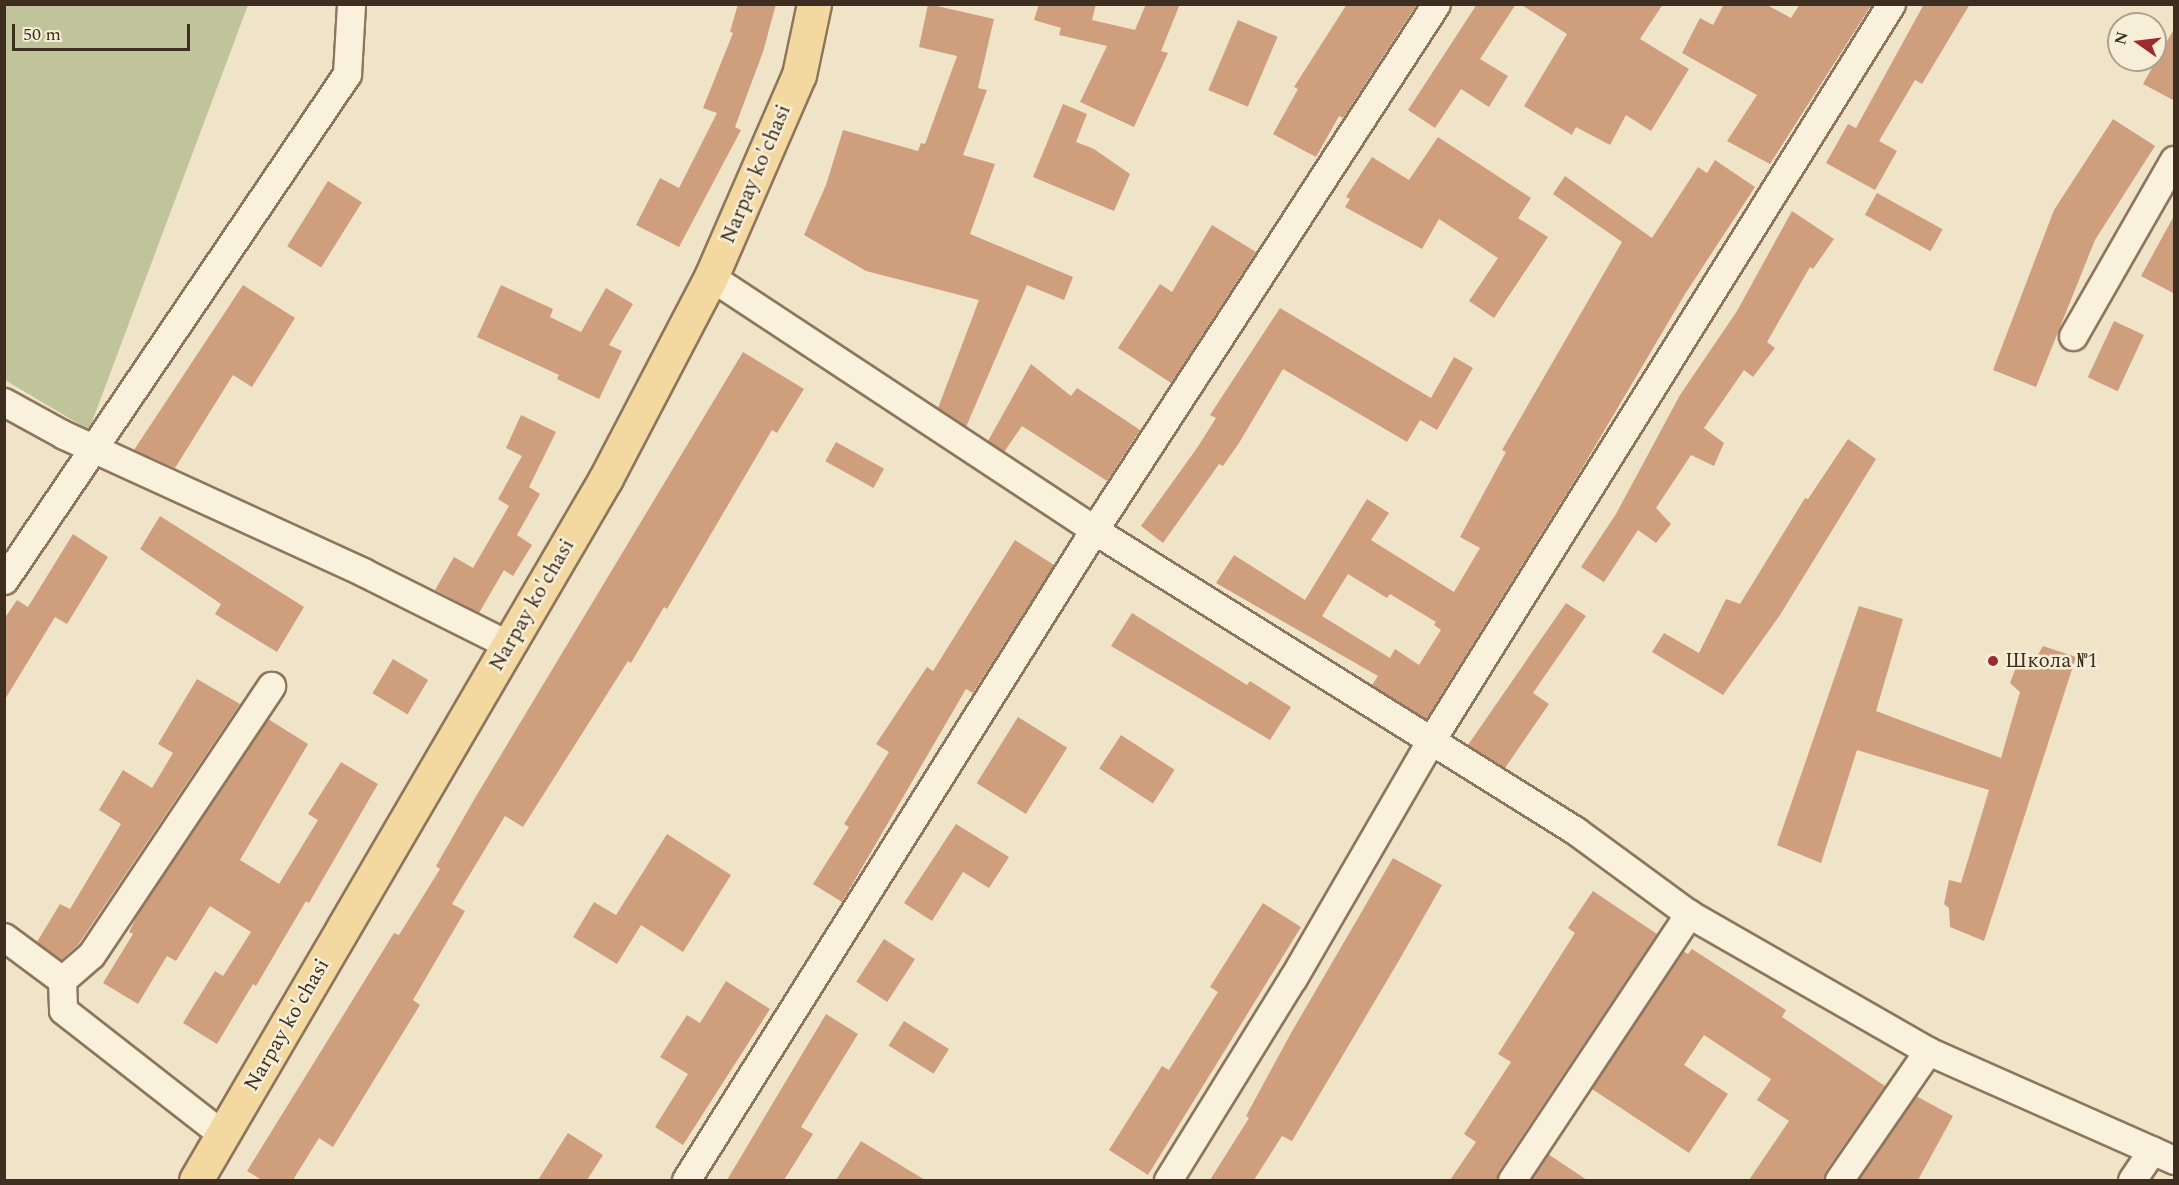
<!DOCTYPE html>
<meta charset="utf-8">
<style>
body{margin:0}
#map{position:relative;width:2179px;height:1185px;overflow:hidden;background:#f0e4c8;font-family:Spectral,serif}
div>[style]{position:absolute}
.cemetery>*{inset:0;background:#bfc49a}
.building>*{inset:0;background:#cf9f7d;transform-origin:0 0}
.roads{filter:drop-shadow(2px 0 #8d765c) drop-shadow(-2px 0 #8d765c) drop-shadow(0 2px #8d765c) drop-shadow(0 -2px #8d765c)}
.minor>*{height:27px;margin:-13.5px;padding:0 13.5px;transform-origin:13.5px;border-radius:13.5px;background:#faf1dc}
.major>*{height:33px;margin:-16.5px;padding:0 16.5px;transform-origin:16.5px;border-radius:16.5px;background:#f3d9a0}
.dots>*{width:16px;height:16px;translate:-50% -50%;box-sizing:border-box;border:3px solid #f7eed8;border-radius:50%}
span{translate:-50% -50%;white-space:nowrap;text-align:center;line-height:1.15;-webkit-text-stroke:5px #f7eed8;paint-order:stroke}
.street-label{font-size:21px;color:#3d2e20}
.poi-label{font-size:21px;color:#3d2e20}
.left{translate:0 -50%;text-align:left}
.frame{position:absolute;inset:0;border:6px solid #3d2e20;pointer-events:none}
.north{position:absolute;left:2107px;top:12px;width:60px;height:60px;box-sizing:border-box;background:#f7eed8;border:2px solid #ada18e;border-radius:50%;rotate:284deg;font-size:16px;font-weight:700;line-height:24px;text-align:center;color:#3d2e20}
.north::after{content:'';display:block;margin:auto;width:21px;height:27px;background:#9e2a2b;clip-path:polygon(50% 0,100% 100%,50% 72%,0 100%)}
.scale{position:absolute;left:12px;top:24px;width:178px;height:27px;box-sizing:border-box;border:3px solid #3d2e20;border-top:0;padding-left:8px;font-size:18px;line-height:21px;white-space:nowrap;color:#3d2e20;-webkit-text-stroke:4px #f7eed8;paint-order:stroke}
</style>
<div id="map">
<div class="cemetery">
<div style="clip-path:polygon(5px 4px,248px 5px,89px 430px,5px 380px)"></div>
</div>
<div class="building">
<div style="clip-path:polygon(738px 4px,776px 4px,763px 52px,735px 127px,741px 130px,679px 247px,636px 225px,660px 178px,679px 188px,717px 113px,703px 108px,733px 33px,730px 32px)"></div>
<div style="clip-path:polygon(928px 4px,994px 19px,978px 88px,987px 90px,963px 155px,995px 164px,970px 234px,1073px 277px,1064px 300px,1027px 285px,966px 427px,938px 408px,979px 300px,866px 271px,804px 235px,826px 185px,843px 130px,918px 151px,921px 143px,925px 144px,957px 56px,919px 47px)"></div>
<div style="clip-path:polygon(1039px 4px,1096px 4px,1092px 20px,1135px 30px,1146px 4px,1180px 4px,1161px 51px,1168px 53px,1134px 127px,1080px 102px,1107px 46px,1059px 35px,1061px 28px,1034px 20px)"></div>
<div style="clip-path:polygon(1347px 4px,1417px 4px,1343px 118px,1339px 116px,1316px 157px,1273px 134px,1298px 89px,1294px 87px)"></div>
<div style="clip-path:polygon(1477px 4px,1516px 4px,1480px 59px,1508px 76px,1489px 107px,1461px 89px,1435px 128px,1408px 110px)"></div>
<div style="clip-path:polygon(1520px 4px,1663px 4px,1640px 39px,1689px 69px,1651px 131px,1626px 115px,1610px 145px,1576px 127px,1572px 135px,1524px 106px,1567px 34px)"></div>
<div style="clip-path:polygon(1724px 4px,1765px 4px,1791px 18px,1800px 4px,1872px 4px,1770px 164px,1727px 141px,1757px 95px,1682px 53px,1700px 18px,1713px 25px)"></div>
<div style="clip-path:polygon(1924px 4px,1970px 4px,1922px 84px,1915px 80px,1879px 141px,1897px 151px,1875px 190px,1826px 163px,1848px 124px,1856px 128px)"></div>
<div style="left:1238px;top:20px;width:43px;height:76px;rotate:23deg"></div>
<div style="clip-path:polygon(2175px 27px,2175px 101px,2143px 84px)"></div>
<div style="clip-path:polygon(1063px 104px,1087px 114px,1076px 142px,1094px 149px,1130px 174px,1114px 211px,1033px 177px)"></div>
<div style="clip-path:polygon(2113px 119px,2155px 146px,2095px 240px,2036px 387px,1993px 370px,2054px 210px)"></div>
<div style="clip-path:polygon(1438px 137px,1531px 198px,1518px 218px,1548px 237px,1494px 318px,1469px 301px,1498px 258px,1439px 219px,1422px 249px,1345px 207px,1350px 199px,1346px 197px,1372px 157px,1409px 180px)"></div>
<div style="clip-path:polygon(evenodd,1715px 160px,1755px 187px,1685px 294px,1578px 475px,1426px 719px,1372px 685px,1378px 676px,1216px 583px,1234px 555px,1305px 600px,1367px 499px,1389px 513px,1371px 540px,1454px 592px,1480px 548px,1460px 537px,1506px 452px,1502px 450px,1622px 242px,1553px 194px,1565px 176px,1652px 238px,1698px 167px,1707px 173px,1715px 160px,1348px 574px,1387px 598px,1390px 594px,1436px 622px,1434px 625px,1441px 630px,1419px 665px,1395px 649px,1390px 658px,1322px 616px,1348px 574px)"></div>
<div style="left:328px;top:181px;width:40px;height:77px;rotate:32deg"></div>
<div style="left:1877px;top:193px;width:75px;height:25px;rotate:29deg"></div>
<div style="clip-path:polygon(1792px 211px,1834px 239px,1813px 269px,1810px 267px,1767px 342px,1775px 348px,1753px 377px,1744px 370px,1704px 428px,1724px 443px,1714px 466px,1691px 455px,1656px 508px,1671px 524px,1656px 543px,1638px 530px,1604px 582px,1581px 567px,1616px 514px,1680px 395px,1737px 311px)"></div>
<div style="clip-path:polygon(2175px 214px,2175px 294px,2141px 276px)"></div>
<div style="clip-path:polygon(1212px 225px,1256px 252px,1171px 383px,1118px 348px,1160px 284px,1172px 292px)"></div>
<div style="clip-path:polygon(243px 285px,295px 318px,252px 387px,233px 375px,175px 468px,134px 450px)"></div>
<div style="clip-path:polygon(501px 285px,553px 309px,550px 317px,581px 332px,606px 288px,633px 304px,609px 345px,622px 351px,599px 399px,557px 379px,559px 375px,477px 337px)"></div>
<div style="clip-path:polygon(1280px 308px,1431px 398px,1454px 357px,1473px 368px,1437px 430px,1420px 420px,1407px 442px,1283px 369px,1239px 443px,1223px 466px,1219px 464px,1163px 543px,1141px 526px,1197px 448px,1216px 418px,1210px 415px)"></div>
<div style="left:2114px;top:321px;width:33px;height:62px;rotate:25deg"></div>
<div style="clip-path:polygon(743px 352px,804px 389px,777px 433px,772px 430px,667px 609px,664px 607px,631px 663px,628px 661px,523px 827px,505px 816px,452px 904px,465px 911px,413px 1000px,420px 1005px,333px 1147px,319px 1138px,293px 1180px,262px 1180px,247px 1171px,394px 933px,399px 935px,440px 869px,436px 866px,475px 798px)"></div>
<div style="clip-path:polygon(1031px 364px,1071px 396px,1077px 388px,1140px 430px,1107px 481px,1022px 426px,1004px 452px,988px 441px)"></div>
<div style="clip-path:polygon(521px 415px,556px 432px,529px 487px,540px 494px,517px 535px,532px 545px,513px 576px,504px 570px,479px 613px,435px 590px,454px 557px,473px 568px,509px 506px,498px 499px,522px 456px,506px 448px)"></div>
<div style="clip-path:polygon(1848px 439px,1876px 459px,1780px 615px,1723px 695px,1652px 652px,1664px 633px,1699px 653px,1726px 599px,1740px 604px,1805px 498px,1808px 499px)"></div>
<div style="left:836px;top:442px;width:55px;height:22px;rotate:29deg"></div>
<div style="clip-path:polygon(160px 516px,304px 607px,277px 652px,215px 614px,221px 604px,140px 549px)"></div>
<div style="clip-path:polygon(73px 534px,108px 557px,67px 624px,55px 617px,4px 701px,4px 619px,17px 600px,28px 607px)"></div>
<div style="clip-path:polygon(1015px 540px,1054px 565px,973px 693px,966px 689px,842px 902px,813px 884px,849px 827px,844px 824px,889px 752px,876px 744px,927px 667px,933px 671px)"></div>
<div style="clip-path:polygon(1566px 603px,1586px 616px,1533px 693px,1549px 704px,1505px 768px,1468px 745px)"></div>
<div style="clip-path:polygon(1859px 606px,1903px 619px,1876px 711px,2001px 758px,2020px 692px,2010px 683px,2019px 659px,2033px 663px,2043px 646px,2076px 657px,1984px 941px,1950px 927px,1949px 908px,1944px 904px,1949px 880px,1961px 883px,1989px 790px,1857px 750px,1821px 863px,1777px 845px)"></div>
<div style="clip-path:polygon(1132px 613px,1247px 685px,1250px 681px,1291px 707px,1270px 740px,1111px 646px)"></div>
<div style="left:393px;top:659px;width:41px;height:40px;rotate:31deg"></div>
<div style="clip-path:polygon(197px 679px,240px 704px,78px 945px,61px 960px,37px 942px,60px 904px,70px 909px,121px 824px,99px 810px,123px 770px,152px 788px,173px 753px,158px 744px)"></div>
<div style="left:1018px;top:717px;width:58px;height:78px;rotate:32deg"></div>
<div style="clip-path:polygon(268px 719px,308px 744px,240px 860px,279px 884px,318px 820px,308px 814px,341px 762px,378px 784px,309px 903px,306px 901px,256px 986px,253px 984px,217px 1044px,183px 1023px,215px 971px,223px 976px,251px 932px,210px 906px,176px 961px,167px 956px,138px 1004px,103px 983px,133px 934px,129px 932px,139px 912px)"></div>
<div style="left:1121px;top:735px;width:64px;height:40px;rotate:33deg"></div>
<div style="clip-path:polygon(956px 824px,1009px 857px,989px 888px,963px 872px,932px 921px,904px 903px)"></div>
<div style="clip-path:polygon(667px 834px,731px 875px,683px 952px,641px 925px,617px 964px,573px 937px,594px 902px,616px 915px)"></div>
<div style="clip-path:polygon(1393px 858px,1442px 885px,1401px 957px,1292px 1141px,1282px 1136px,1254px 1180px,1210px 1180px,1249px 1118px,1246px 1116px,1291px 1033px)"></div>
<div style="clip-path:polygon(1593px 891px,1657px 934px,1499px 1171px,1497px 1180px,1450px 1180px,1476px 1142px,1464px 1134px,1511px 1062px,1498px 1054px,1575px 933px,1568px 928px)"></div>
<div style="clip-path:polygon(1263px 903px,1301px 927px,1148px 1175px,1109px 1150px,1162px 1066px,1169px 1070px,1218px 992px,1210px 987px)"></div>
<div style="left:884px;top:939px;width:37px;height:51px;rotate:33deg"></div>
<div style="clip-path:polygon(1692px 949px,1786px 1010px,1782px 1017px,1885px 1086px,1826px 1171px,1824px 1180px,1749px 1180px,1789px 1121px,1757px 1100px,1771px 1079px,1704px 1035px,1684px 1065px,1728px 1094px,1689px 1153px,1592px 1089px,1683px 951px,1688px 954px)"></div>
<div style="clip-path:polygon(726px 981px,770px 1009px,683px 1145px,655px 1127px,688px 1074px,660px 1057px,687px 1015px,700px 1023px)"></div>
<div style="clip-path:polygon(826px 1014px,858px 1034px,801px 1127px,813px 1134px,784px 1180px,727px 1180px)"></div>
<div style="left:904px;top:1021px;width:53px;height:29px;rotate:32deg"></div>
<div style="clip-path:polygon(1916px 1096px,1953px 1116px,1918px 1180px,1858px 1180px)"></div>
<div style="clip-path:polygon(568px 1133px,603px 1155px,587px 1180px,538px 1180px)"></div>
<div style="clip-path:polygon(861px 1141px,925px 1180px,836px 1180px)"></div>
<div style="clip-path:polygon(1548px 1154px,1587px 1180px,1531px 1180px)"></div>
</div>
<div class="roads">
<div class="minor">
<div style="left:711px;top:277px;width:459px;rotate:33.4deg"></div>
<div style="left:1094px;top:530px;width:568px;rotate:31.98deg"></div>
<div style="left:1576px;top:831px;width:140px;rotate:36.3deg"></div>
<div style="left:1689px;top:914px;width:275px;rotate:29.8deg"></div>
<div style="left:1928px;top:1051px;width:269px;rotate:23.9deg"></div>
<div style="left:2073px;top:336px;width:203px;rotate:-60.2deg"></div>
<div style="left:4px;top:402px;width:68px;rotate:28.8deg"></div>
<div style="left:64px;top:435px;width:329px;rotate:24.6deg"></div>
<div style="left:363px;top:572px;width:163px;rotate:26.6deg"></div>
<div style="left:4px;top:580px;width:611px;rotate:-55.87deg"></div>
<div style="left:347px;top:74px;width:70px;rotate:-86.7deg"></div>
<div style="left:4px;top:937px;width:72px;rotate:36.6deg"></div>
<div style="left:62px;top:980px;width:30px;rotate:88deg"></div>
<div style="left:63px;top:1010px;width:203px;rotate:38deg"></div>
<div style="left:62px;top:980px;width:38px;rotate:-41deg"></div>
<div style="left:91px;top:955px;width:324px;rotate:-56.2deg"></div>
<div style="left:686px;top:1180px;width:767px;rotate:-57.88deg"></div>
<div style="left:1094px;top:530px;width:627px;rotate:-56.97deg"></div>
<div style="left:1168px;top:1180px;width:238px;rotate:-58.3deg"></div>
<div style="left:1293px;top:978px;width:273px;rotate:-59.9deg"></div>
<div style="left:1430px;top:742px;width:870px;rotate:-58.01deg"></div>
<div style="left:1512px;top:1180px;width:320px;rotate:-56.4deg"></div>
<div style="left:1839px;top:1180px;width:157px;rotate:-55.4deg"></div>
<div style="left:2132px;top:1180px;width:36px;rotate:-56deg"></div>
</div>
<div class="major">
<div style="left:196px;top:1180px;width:813px;rotate:-59.71deg"></div>
<div style="left:606px;top:478px;width:227px;rotate:-62.4deg"></div>
<div style="left:711px;top:277px;width:220px;rotate:-66.5deg"></div>
<div style="left:799px;top:75px;width:73px;rotate:-78.1deg"></div>
</div>
</div>
<div class="dots">
<div style="left:1993px;top:661px;background:#9e2a2b"></div>
</div>
<div class="street-label">
<span style="left:756px;top:174px;rotate:-67deg">Narpay ko'chasi</span>
<span style="left:532px;top:605px;rotate:-60deg">Narpay ko'chasi</span>
<span style="left:287px;top:1025px;rotate:-60deg">Narpay ko'chasi</span>
</div>
<div class="poi-label">
<span class="left" style="left:2005px;top:661px">Школа №1</span>
</div>
<div class="frame"></div>
<div class="north">N</div>
<div class="scale">50 m</div>
</div>
